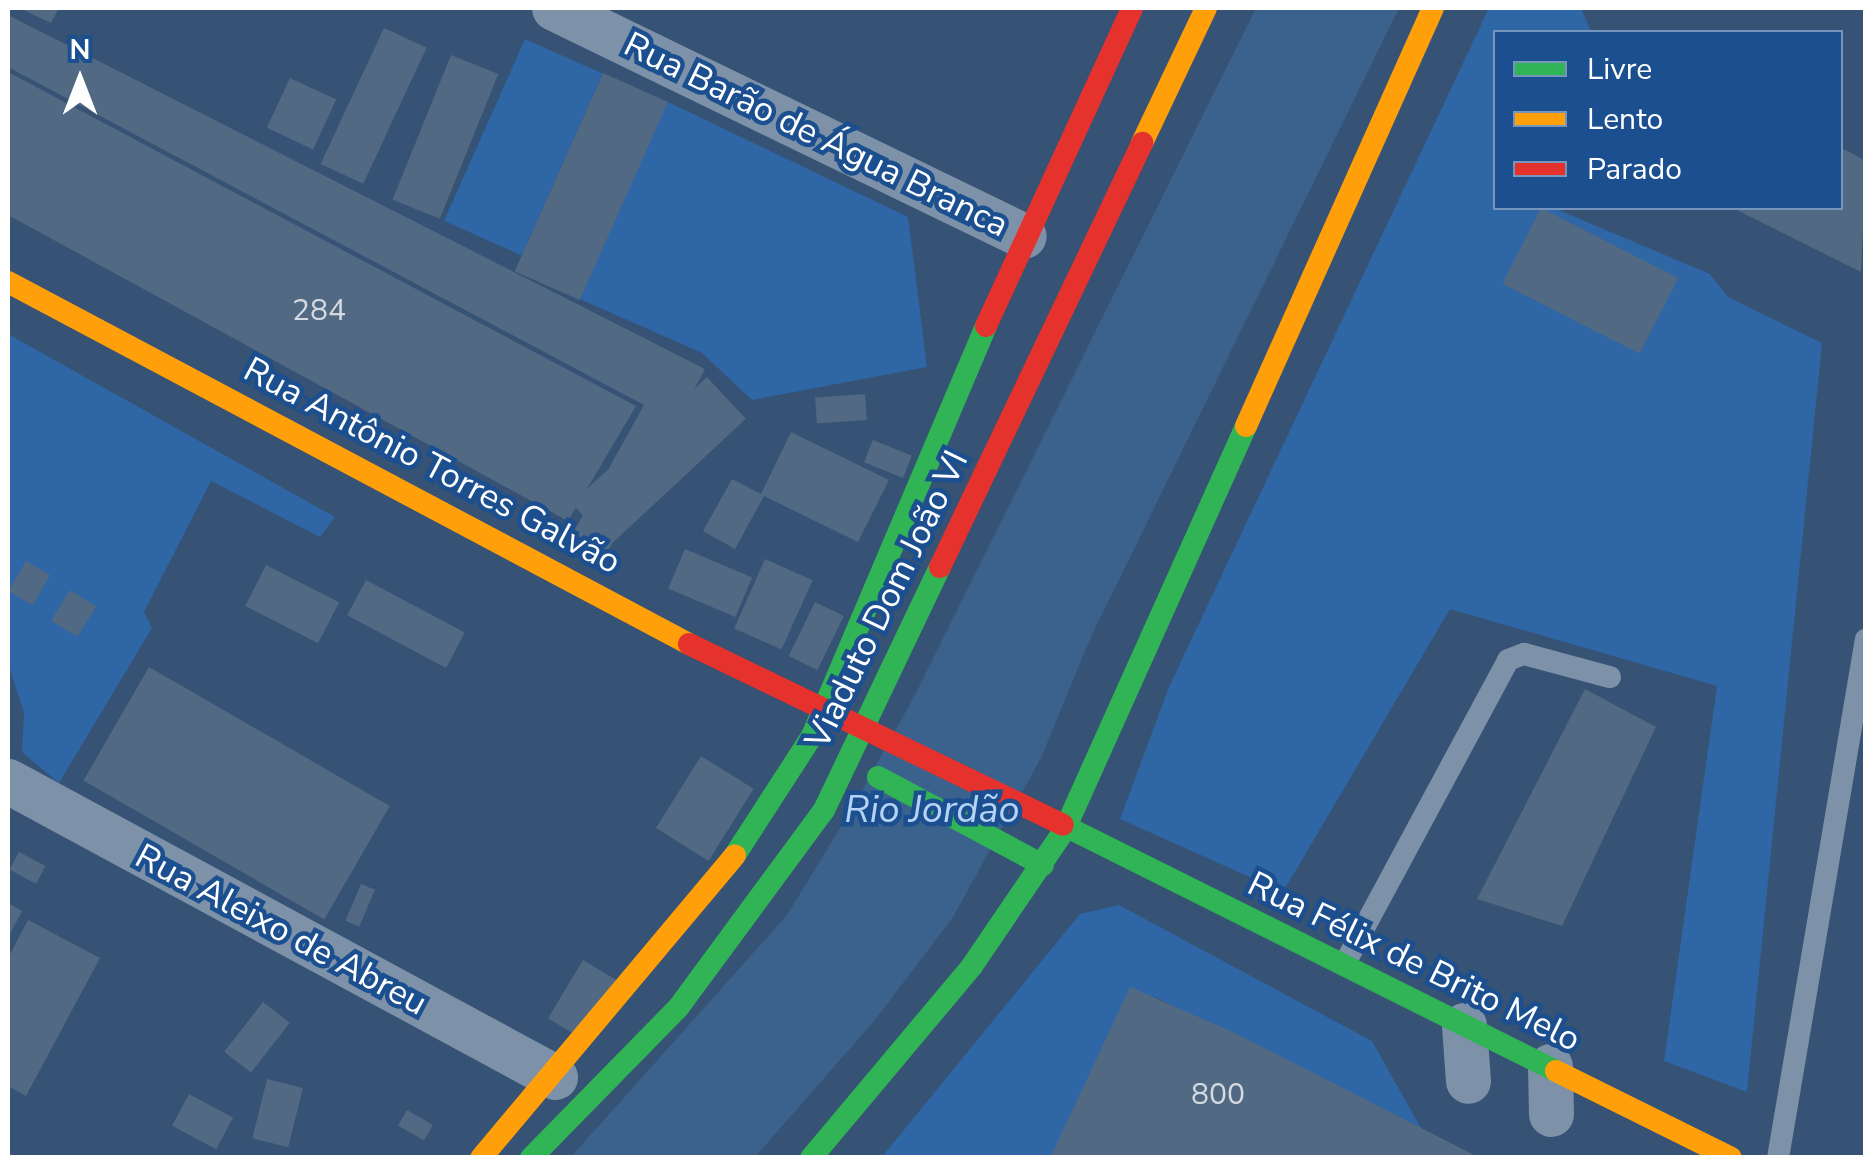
<!DOCTYPE html>
<meta charset="utf-8">
<style>
body{margin:0}
#map{position:relative;width:1873px;height:1165px;overflow:hidden;background:#365274;font-family:"Nunito Sans",sans-serif}
div>[style]{position:absolute}
.green>*{inset:0;background:#2f66a5;transform-origin:0 0}
.water>*{inset:0;background:#3b618d}
.building>*{inset:0;background:#526984;transform-origin:0 0}
.lane>*{height:22px;margin:-11px;padding:0 11px;transform-origin:11px;border-radius:11px;background:#7d92a8}
.street>*{height:45px;margin:-22.5px;padding:0 22.5px;transform-origin:22.5px;border-radius:22.5px;background:#7d92a8}
.fast>*{height:22px;margin:-11px;padding:0 11px;transform-origin:11px;border-radius:11px;background:#30b455}
.slow>*{height:22px;margin:-11px;padding:0 11px;transform-origin:11px;border-radius:11px;background:#ff9f0a}
.jam>*{height:22px;margin:-11px;padding:0 11px;transform-origin:11px;border-radius:11px;background:#e5322d}
span{translate:-50% -50%;white-space:nowrap;text-align:center;line-height:1.15;-webkit-text-stroke:9px #1b4f8f;paint-order:stroke}
.number-label{font-size:30px;color:#d4dae0}
.number-label span{-webkit-text-stroke-width:0}
.street-label{font-size:35px;color:#fff}
.water-label{font-size:38px;color:#b5d3f5;font-style:italic}
.frame{position:absolute;inset:0;border:10px solid #fff;pointer-events:none}
.legend{position:absolute;left:1493px;top:30px;width:350px;height:180px;box-sizing:border-box;background:#1b4f8f;border:2px solid #7695bc;margin:0;padding:12px 18px;list-style:none;font-size:30px;color:#fff}
.legend li{display:flex;align-items:center;gap:20px;height:50px}
.legend b{width:50px;border:2px solid #7695bc}
.north{position:absolute;left:30px;top:30px;width:100px;height:100px;-webkit-text-stroke:8px #1b4f8f;paint-order:stroke;rotate:0deg;font-size:28px;font-weight:700;line-height:40px;text-align:center;color:#fff}
.north::after{content:'';display:block;margin:auto;width:35px;height:45px;background:#fff;clip-path:polygon(50% 0,100% 100%,50% 72%,0 100%)}
</style>
<div id="map">
<div class="green">
<div style="clip-path:polygon(1489px 8px,1581px 8px,1591px 32px,1496px 32px,1496px 208px,1554px 208px,1710px 274px,1728px 297px,1822px 343px,1747px 1092px,1664px 1061px,1717px 686px,1450px 609px,1283px 892px,1120px 819px,1169px 687px)"></div>
<div style="left:525px;top:39px;width:85px;height:199px;rotate:24deg"></div>
<div style="clip-path:polygon(668px 102px,908px 217px,927px 367px,752px 400px,702px 353px,562px 291px)"></div>
<div style="clip-path:polygon(8px 334px,335px 517px,320px 537px,211px 481px,144px 612px,152px 628px,59px 783px,22px 752px,24px 712px,8px 664px)"></div>
<div style="clip-path:polygon(1119px 905px,1372px 1041px,1421px 1128px,1155px 997px,1065px 1157px,881px 1158px,1080px 914px)"></div>
</div>
<div class="water">
<div style="clip-path:polygon(1256px 8px,1399px 8px,1090px 639px,1041px 758px,953px 917px,875px 1020px,755px 1157px,570px 1158px,787px 915px,850px 812px,916px 693px)"></div>
</div>
<div class="building">
<div style="clip-path:polygon(19px 8px,59px 8px,51px 23px)"></div>
<div style="clip-path:polygon(8px 15px,705px 369px,608px 551px,573px 533px,644px 405px,8px 67px)"></div>
<div style="left:384px;top:28px;width:47px;height:150px;rotate:25deg"></div>
<div style="left:451px;top:55px;width:51px;height:156px;rotate:22deg"></div>
<div style="clip-path:polygon(8px 72px,636px 406px,568px 521px,8px 215px)"></div>
<div style="left:603px;top:73px;width:71px;height:217px;rotate:24deg"></div>
<div style="left:290px;top:78px;width:51px;height:55px;rotate:25deg"></div>
<div style="clip-path:polygon(1840px 147px,1866px 161px,1861px 272px,1733px 208px,1840px 208px)"></div>
<div style="left:1541px;top:208px;width:154px;height:85px;rotate:27deg"></div>
<div style="left:707px;top:377px;width:57px;height:185px;rotate:47deg"></div>
<div style="left:865px;top:394px;width:26px;height:50px;rotate:86deg"></div>
<div style="clip-path:polygon(791px 432px,889px 480px,858px 542px,764px 496px,735px 549px,703px 531px,732px 479px,761px 494px)"></div>
<div style="left:873px;top:440px;width:42px;height:24px;rotate:22deg"></div>
<div style="left:685px;top:549px;width:73px;height:43px;rotate:23deg"></div>
<div style="left:765px;top:559px;width:52px;height:76px;rotate:24deg"></div>
<div style="left:26px;top:561px;width:28px;height:35px;rotate:30deg"></div>
<div style="left:266px;top:565px;width:82px;height:46px;rotate:27deg"></div>
<div style="left:366px;top:580px;width:112px;height:40px;rotate:28deg"></div>
<div style="left:70px;top:590px;width:31px;height:36px;rotate:32deg"></div>
<div style="left:815px;top:602px;width:32px;height:60px;rotate:26deg"></div>
<div style="left:149px;top:667px;width:278px;height:131px;rotate:30deg"></div>
<div style="clip-path:polygon(1585px 689px,1656px 727px,1562px 926px,1477px 899px)"></div>
<div style="left:701px;top:756px;width:62px;height:85px;rotate:32deg"></div>
<div style="left:19px;top:852px;width:30px;height:20px;rotate:28deg"></div>
<div style="left:361px;top:884px;width:15px;height:40px;rotate:23deg"></div>
<div style="clip-path:polygon(8px 903px,22px 911px,8px 938px)"></div>
<div style="clip-path:polygon(28px 920px,100px 958px,26px 1096px,8px 1086px,8px 958px)"></div>
<div style="left:583px;top:960px;width:39px;height:68px;rotate:31deg"></div>
<div style="clip-path:polygon(1130px 987px,1235px 1033px,1480px 1158px,1050px 1158px)"></div>
<div style="left:263px;top:1002px;width:34px;height:63px;rotate:38deg"></div>
<div style="left:267px;top:1079px;width:37px;height:61px;rotate:14deg"></div>
<div style="left:189px;top:1094px;width:50px;height:36px;rotate:28deg"></div>
<div style="left:407px;top:1110px;width:30px;height:18px;rotate:30deg"></div>
</div>
<div class="lane">
<div style="left:1344px;top:965px;width:346px;rotate:-61.7deg"></div>
<div style="left:1508px;top:660px;width:17px;rotate:-21deg"></div>
<div style="left:1524px;top:654px;width:89px;rotate:15deg"></div>
<div style="left:1778px;top:1158px;width:526px;rotate:-80.38deg"></div>
</div>
<div class="street">
<div style="left:554px;top:8px;width:522px;rotate:25.88deg"></div>
<div style="left:8px;top:781px;width:622px;rotate:28.42deg"></div>
<div style="left:1464px;top:1025px;width:56px;rotate:85.9deg"></div>
<div style="left:1550px;top:1066px;width:48px;rotate:88.8deg"></div>
</div>
<div class="fast">
<div style="left:878px;top:777px;width:187px;rotate:28.1deg"></div>
<div style="left:1063px;top:825px;width:551px;rotate:26.52deg"></div>
<div style="left:735px;top:855px;width:142px;rotate:-57.1deg"></div>
<div style="left:812px;top:736px;width:445px;rotate:-67deg"></div>
<div style="left:531px;top:1158px;width:210px;rotate:-45.6deg"></div>
<div style="left:678px;top:1008px;width:246px;rotate:-53.6deg"></div>
<div style="left:824px;top:810px;width:269px;rotate:-64.5deg"></div>
<div style="left:811px;top:1158px;width:251px;rotate:-50deg"></div>
<div style="left:972px;top:966px;width:166px;rotate:-55.8deg"></div>
<div style="left:1065px;top:829px;width:442px;rotate:-65.8deg"></div>
</div>
<div class="slow">
<div style="left:1142px;top:143px;width:149px;rotate:-64.6deg"></div>
<div style="left:8px;top:282px;width:771px;rotate:27.99deg"></div>
<div style="left:1246px;top:426px;width:458px;rotate:-65.9deg"></div>
<div style="left:1556px;top:1071px;width:195px;rotate:26.4deg"></div>
<div style="left:481px;top:1158px;width:395px;rotate:-50deg"></div>
</div>
<div class="jam">
<div style="left:986px;top:326px;width:350px;rotate:-65.3deg"></div>
<div style="left:940px;top:567px;width:470px;rotate:-64.5deg"></div>
<div style="left:689px;top:644px;width:415px;rotate:25.8deg"></div>
</div>
<div class="number-label">
<span style="left:319px;top:311px">284</span>
<span style="left:1218px;top:1095px">800</span>
</div>
<div class="street-label">
<span style="left:816px;top:135px;rotate:26deg">Rua Barão de Água Branca</span>
<span style="left:432px;top:466px;rotate:28deg">Rua Antônio Torres Galvão</span>
<span style="left:887px;top:600px;rotate:-64deg">Viaduto Dom João VI</span>
<span style="left:281px;top:930px;rotate:28deg">Rua Aleixo de Abreu</span>
<span style="left:1414px;top:962px;rotate:26deg">Rua Félix de Brito Melo</span>
</div>
<div class="water-label">
<span style="left:932px;top:810px">Rio Jordão</span>
</div>
<div class="frame"></div>
<ul class="legend">
<li><b style="height:12px;background:#30b455"></b>Livre</li>
<li><b style="height:12px;background:#ff9f0a"></b>Lento</li>
<li><b style="height:12px;background:#e5322d"></b>Parado</li>
</ul>
<div class="north">N</div>
</div>
